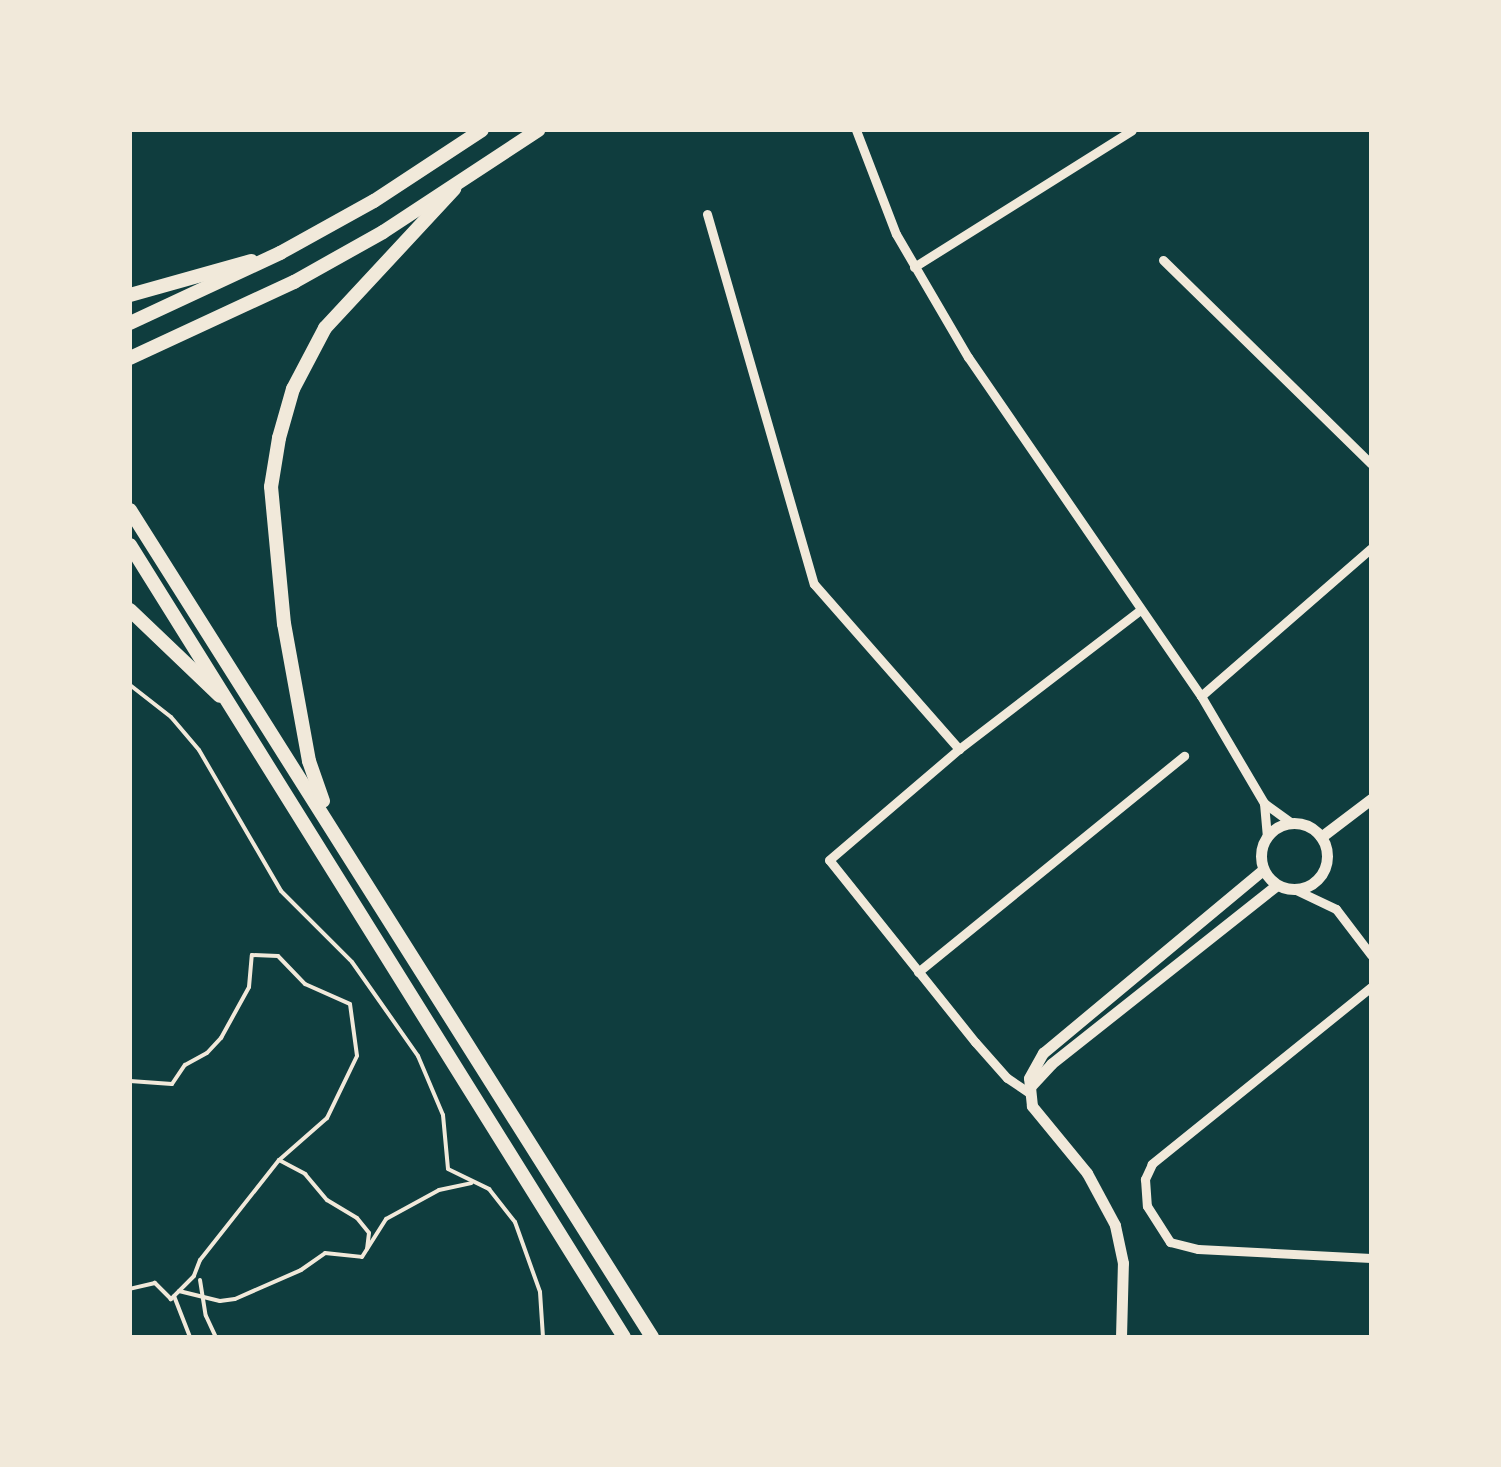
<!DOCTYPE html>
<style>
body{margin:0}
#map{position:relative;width:1501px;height:1467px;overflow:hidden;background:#0f3d3e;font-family:Overpass,sans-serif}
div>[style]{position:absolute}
.path>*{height:4px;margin:-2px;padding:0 2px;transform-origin:2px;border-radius:2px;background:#f1e9da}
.minor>*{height:9px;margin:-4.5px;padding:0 4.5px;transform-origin:4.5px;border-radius:4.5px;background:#f1e9da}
.tertiary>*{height:11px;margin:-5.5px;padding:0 5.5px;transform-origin:5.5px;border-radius:5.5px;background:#f1e9da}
.tertiary>.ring{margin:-5.5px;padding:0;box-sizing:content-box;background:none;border:11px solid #f1e9da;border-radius:50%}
.trunk>*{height:14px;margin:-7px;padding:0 7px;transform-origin:7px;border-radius:7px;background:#f1e9da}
span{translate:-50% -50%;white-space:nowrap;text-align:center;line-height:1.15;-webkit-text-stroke:10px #f1e9da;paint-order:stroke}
.frame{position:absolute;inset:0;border:132px solid #f1e9da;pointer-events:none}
</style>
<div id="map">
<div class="path">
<div style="left:130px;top:685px;width:52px;rotate:38deg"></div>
<div style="left:171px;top:717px;width:43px;rotate:49.7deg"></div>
<div style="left:199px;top:750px;width:163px;rotate:59.8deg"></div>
<div style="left:281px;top:891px;width:100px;rotate:45deg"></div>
<div style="left:352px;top:962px;width:115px;rotate:54.9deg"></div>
<div style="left:418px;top:1056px;width:64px;rotate:67deg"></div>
<div style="left:443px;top:1115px;width:54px;rotate:84.7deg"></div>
<div style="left:448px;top:1169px;width:46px;rotate:26deg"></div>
<div style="left:489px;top:1189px;width:42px;rotate:51.8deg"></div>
<div style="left:515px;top:1222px;width:74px;rotate:70.3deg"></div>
<div style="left:540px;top:1292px;width:45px;rotate:86.2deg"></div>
<div style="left:130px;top:1081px;width:42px;rotate:4.1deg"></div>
<div style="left:172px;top:1084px;width:23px;rotate:-56deg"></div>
<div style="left:185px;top:1065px;width:25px;rotate:-29deg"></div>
<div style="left:207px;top:1053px;width:21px;rotate:-47deg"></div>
<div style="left:221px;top:1038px;width:58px;rotate:-61.2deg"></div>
<div style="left:249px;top:987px;width:32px;rotate:-85deg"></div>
<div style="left:252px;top:955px;width:26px;rotate:2deg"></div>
<div style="left:278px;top:956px;width:39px;rotate:46deg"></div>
<div style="left:305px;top:984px;width:49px;rotate:24deg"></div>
<div style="left:350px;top:1004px;width:52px;rotate:82.3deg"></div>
<div style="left:357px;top:1056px;width:69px;rotate:115.8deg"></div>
<div style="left:327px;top:1118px;width:64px;rotate:138.8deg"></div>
<div style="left:279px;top:1160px;width:127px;rotate:128.3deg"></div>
<div style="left:200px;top:1260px;width:17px;rotate:111deg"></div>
<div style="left:194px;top:1276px;width:33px;rotate:135deg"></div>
<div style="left:171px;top:1299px;width:23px;rotate:-135deg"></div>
<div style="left:155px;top:1283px;width:26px;rotate:167deg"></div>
<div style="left:279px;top:1160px;width:30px;rotate:28deg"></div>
<div style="left:305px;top:1174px;width:34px;rotate:50deg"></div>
<div style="left:327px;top:1200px;width:35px;rotate:31deg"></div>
<div style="left:357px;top:1218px;width:19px;rotate:51deg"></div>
<div style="left:369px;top:1233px;width:16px;rotate:97deg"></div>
<div style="left:200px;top:1280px;width:36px;rotate:81deg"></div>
<div style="left:206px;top:1316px;width:23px;rotate:65deg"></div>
<div style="left:179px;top:1291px;width:42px;rotate:13.7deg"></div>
<div style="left:220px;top:1301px;width:15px;rotate:-8deg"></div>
<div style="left:235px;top:1299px;width:72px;rotate:-23.7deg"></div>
<div style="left:301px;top:1270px;width:29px;rotate:-35deg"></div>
<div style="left:325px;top:1253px;width:37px;rotate:6deg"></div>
<div style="left:362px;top:1257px;width:45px;rotate:-57.7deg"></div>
<div style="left:386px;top:1219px;width:60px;rotate:-28.7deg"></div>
<div style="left:439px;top:1190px;width:33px;rotate:-12deg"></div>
<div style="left:174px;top:1296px;width:44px;rotate:68.7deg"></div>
</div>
<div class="minor">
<div style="left:856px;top:130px;width:111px;rotate:69deg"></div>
<div style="left:896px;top:234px;width:143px;rotate:59.7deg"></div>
<div style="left:968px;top:357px;width:411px;rotate:55.5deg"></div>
<div style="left:1201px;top:696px;width:124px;rotate:59.5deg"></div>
<div style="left:1264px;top:803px;width:34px;rotate:36deg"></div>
<div style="left:707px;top:214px;width:385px;rotate:73.9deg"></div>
<div style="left:814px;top:584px;width:220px;rotate:48.7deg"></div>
<div style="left:1163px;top:260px;width:291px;rotate:44.4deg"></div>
<div style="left:914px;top:267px;width:257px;rotate:-32.1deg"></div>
<div style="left:1201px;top:696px;width:225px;rotate:-41deg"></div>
<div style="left:1264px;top:803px;width:33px;rotate:85deg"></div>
<div style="left:1296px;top:890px;width:44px;rotate:25.4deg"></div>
<div style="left:1336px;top:909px;width:58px;rotate:52.7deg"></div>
<div style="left:918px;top:972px;width:343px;rotate:-39.1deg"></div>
<div style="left:1371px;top:987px;width:282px;rotate:141.1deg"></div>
<div style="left:1152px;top:1164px;width:17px;rotate:115deg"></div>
<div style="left:1145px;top:1179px;width:27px;rotate:86deg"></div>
<div style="left:1147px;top:1206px;width:43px;rotate:57.4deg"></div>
<div style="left:1170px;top:1242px;width:29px;rotate:14deg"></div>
<div style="left:1198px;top:1249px;width:173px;rotate:3deg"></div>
<div style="left:1028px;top:1092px;width:25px;rotate:-146deg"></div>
<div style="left:1007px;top:1078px;width:48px;rotate:-131.6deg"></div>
<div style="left:975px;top:1042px;width:233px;rotate:-128.7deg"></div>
<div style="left:829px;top:860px;width:171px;rotate:-40.5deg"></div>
<div style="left:959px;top:749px;width:228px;rotate:-37.5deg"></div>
</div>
<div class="tertiary">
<div class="ring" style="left:1261px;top:823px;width:55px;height:55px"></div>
<div style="left:1321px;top:837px;width:63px;rotate:-37.2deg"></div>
<div style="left:1029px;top:1088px;width:33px;rotate:-47deg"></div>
<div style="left:1051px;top:1064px;width:288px;rotate:-38.4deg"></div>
<div style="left:1121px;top:1337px;width:74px;rotate:-88.5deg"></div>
<div style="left:1123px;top:1263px;width:39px;rotate:-102deg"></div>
<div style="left:1115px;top:1225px;width:59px;rotate:-118.3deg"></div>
<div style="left:1087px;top:1173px;width:87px;rotate:-129.4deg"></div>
<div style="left:1032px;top:1106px;width:28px;rotate:-96deg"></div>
<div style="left:1029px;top:1078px;width:29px;rotate:-61deg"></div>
<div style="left:1043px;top:1053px;width:286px;rotate:-39.8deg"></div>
</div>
<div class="trunk">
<div style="left:130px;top:295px;width:126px;rotate:-15.7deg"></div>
<div style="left:130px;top:323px;width:166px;rotate:-25deg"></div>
<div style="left:280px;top:253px;width:107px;rotate:-29deg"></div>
<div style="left:374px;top:201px;width:129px;rotate:-33.3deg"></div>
<div style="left:130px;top:358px;width:181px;rotate:-24.9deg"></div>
<div style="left:294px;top:282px;width:102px;rotate:-29.3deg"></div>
<div style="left:383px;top:232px;width:186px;rotate:-33.3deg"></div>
<div style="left:130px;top:510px;width:978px;rotate:57.74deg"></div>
<div style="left:130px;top:545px;width:933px;rotate:58.05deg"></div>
<div style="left:130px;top:610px;width:124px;rotate:43.7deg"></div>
<div style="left:323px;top:801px;width:42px;rotate:-109.3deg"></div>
<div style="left:309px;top:761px;width:139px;rotate:-100.3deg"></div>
<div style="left:284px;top:624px;width:138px;rotate:-95.4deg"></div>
<div style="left:271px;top:487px;width:50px;rotate:-80.7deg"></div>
<div style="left:279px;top:438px;width:51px;rotate:-74.1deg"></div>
<div style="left:293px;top:389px;width:69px;rotate:-62.3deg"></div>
<div style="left:325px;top:328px;width:190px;rotate:-47.1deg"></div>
</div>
<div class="frame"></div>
</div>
